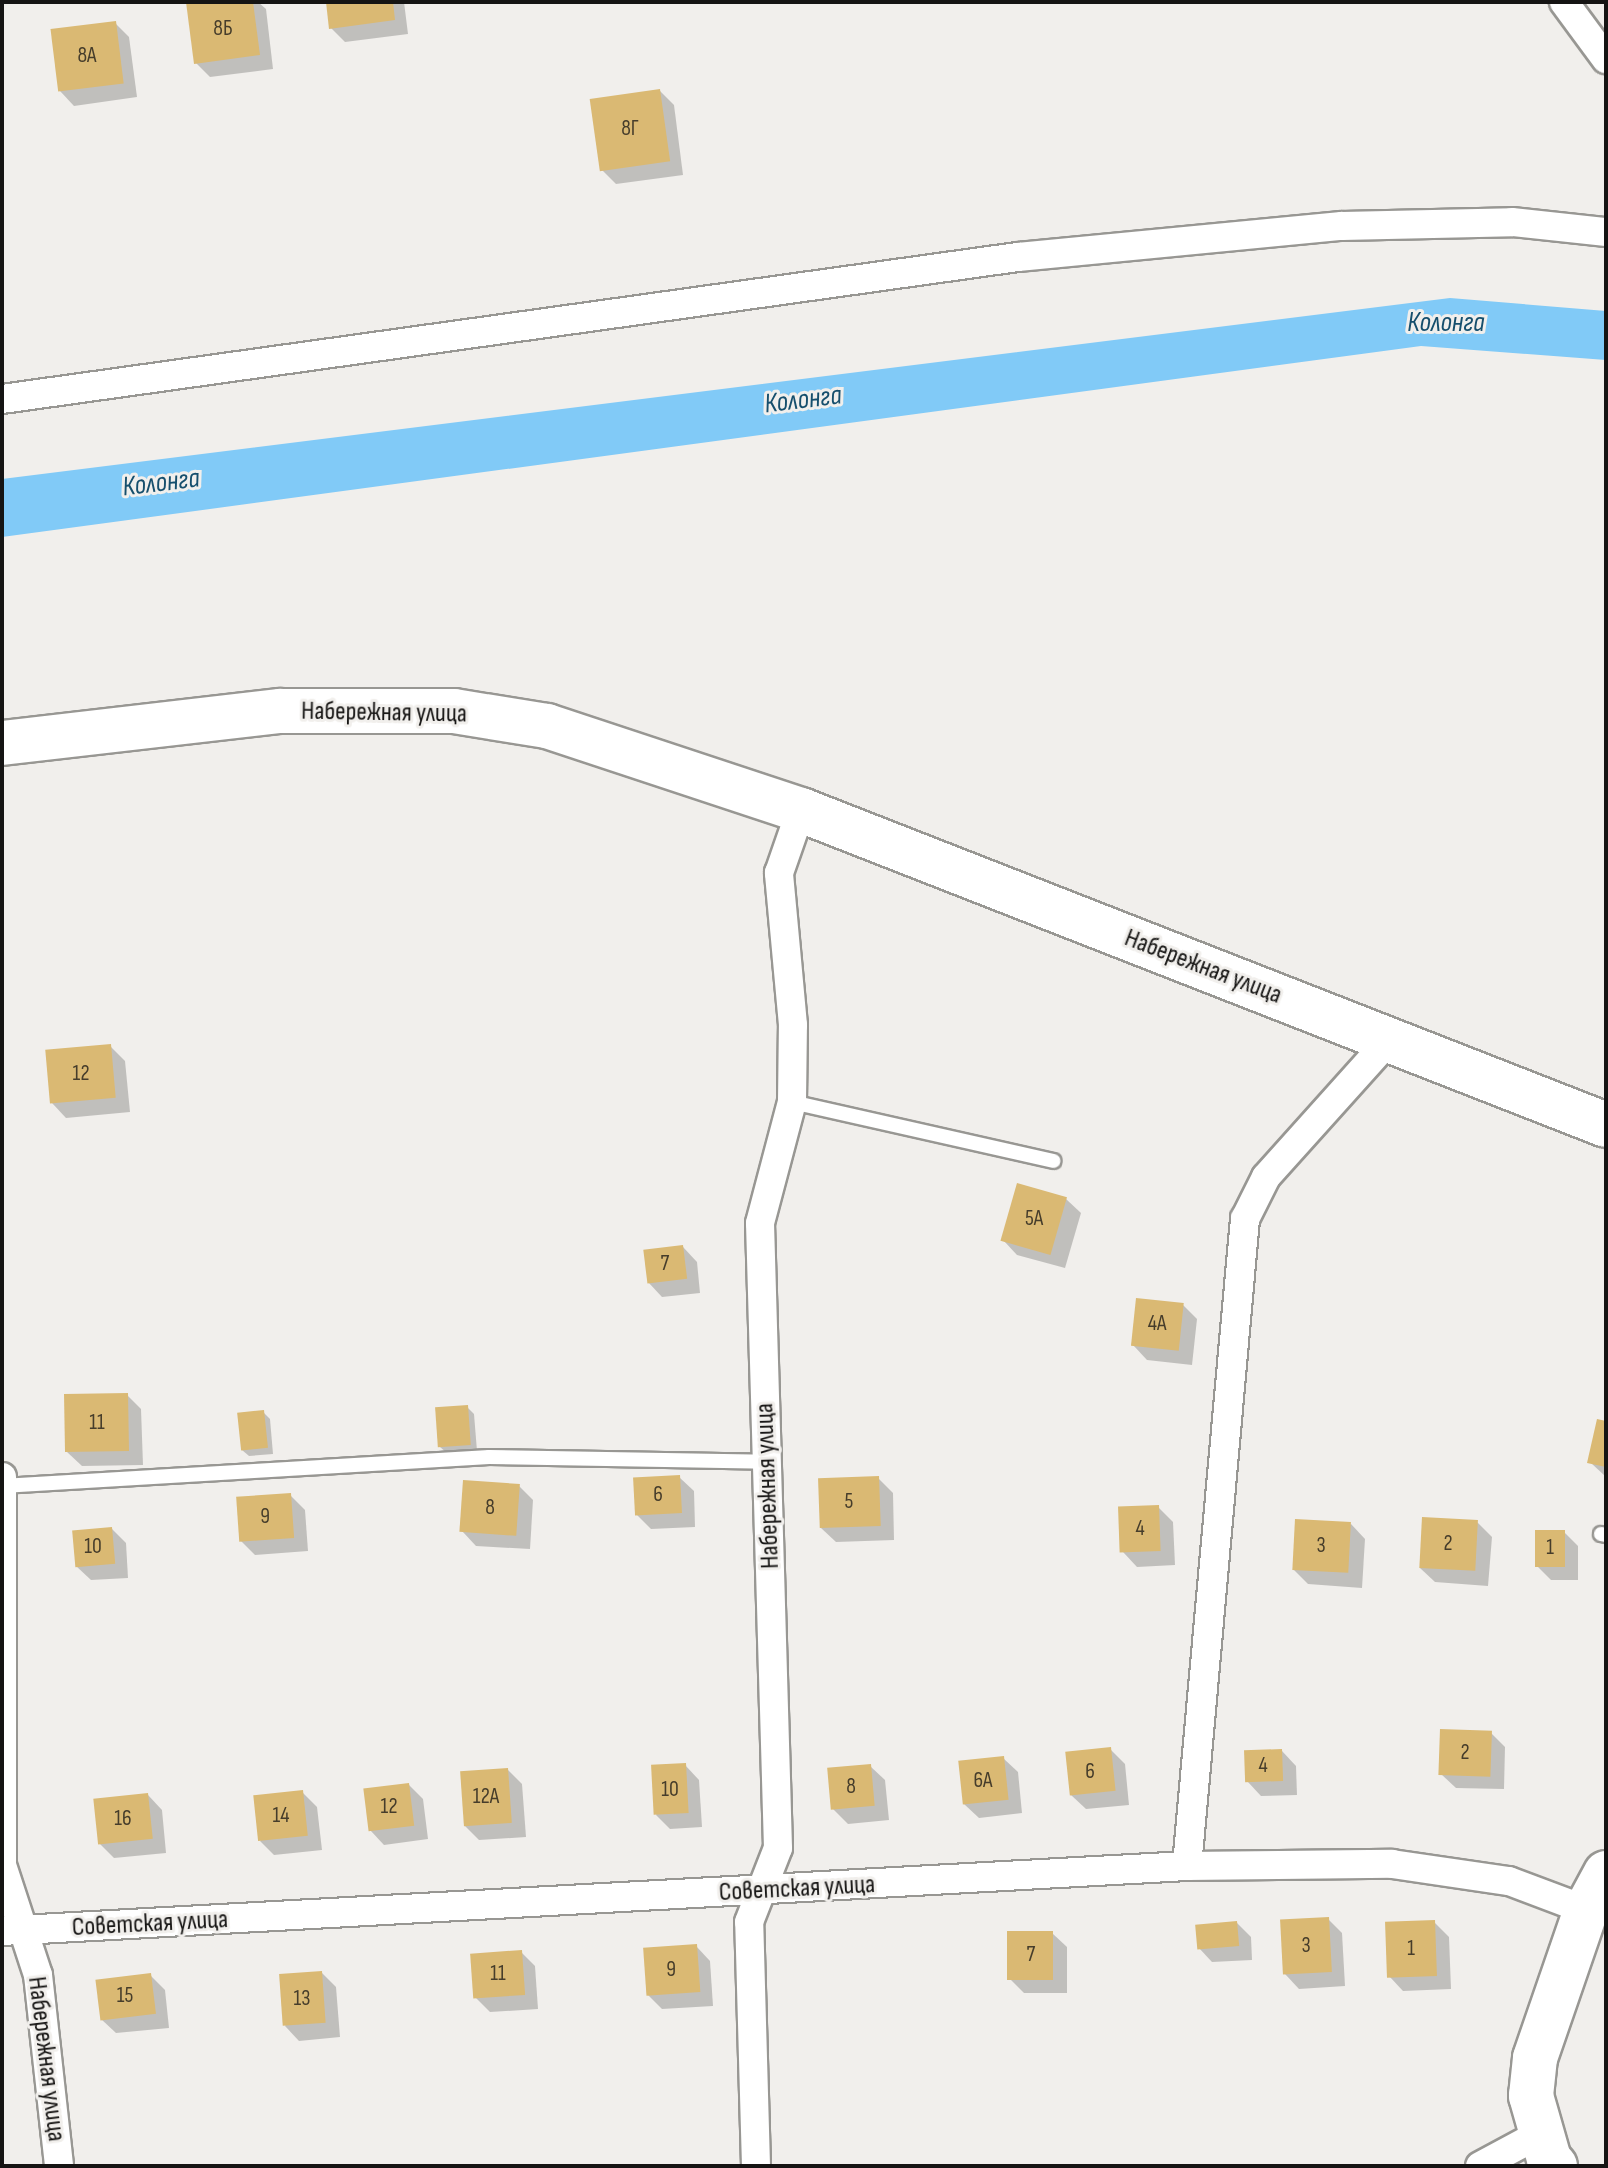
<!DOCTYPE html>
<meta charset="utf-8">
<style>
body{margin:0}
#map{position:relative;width:1608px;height:2168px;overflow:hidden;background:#f1efec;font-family:"Sofia Sans Condensed",sans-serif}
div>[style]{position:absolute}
.water>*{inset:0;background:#81caf7}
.shadow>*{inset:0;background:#0003}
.building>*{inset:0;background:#dab973;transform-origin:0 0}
.roads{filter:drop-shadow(2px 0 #989793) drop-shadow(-2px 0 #989793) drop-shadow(0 2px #989793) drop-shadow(0 -2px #989793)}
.service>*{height:14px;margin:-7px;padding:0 7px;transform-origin:7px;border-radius:7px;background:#fff}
.minor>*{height:28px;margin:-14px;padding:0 14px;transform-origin:14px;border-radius:14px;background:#fff}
.trunk>*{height:44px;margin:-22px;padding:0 22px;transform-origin:22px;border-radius:22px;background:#fff}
span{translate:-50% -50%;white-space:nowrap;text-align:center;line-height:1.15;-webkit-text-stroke:6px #f1efec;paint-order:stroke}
.number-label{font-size:22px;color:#463d2b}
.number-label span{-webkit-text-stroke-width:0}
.street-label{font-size:26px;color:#151413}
.water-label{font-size:28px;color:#164f6d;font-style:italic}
.frame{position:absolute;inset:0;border:4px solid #151413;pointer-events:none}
</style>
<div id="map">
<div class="water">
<div style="clip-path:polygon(1450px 298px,1606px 311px,1606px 360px,1421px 346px,2px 537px,2px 479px)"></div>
</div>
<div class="shadow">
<div style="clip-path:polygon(196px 2px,258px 2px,266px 9px,273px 69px,210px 77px,196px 63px)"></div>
<div style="clip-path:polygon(328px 2px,404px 2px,408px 34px,345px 42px,331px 28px)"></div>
<div style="clip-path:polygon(115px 23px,129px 37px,137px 97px,74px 106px,60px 91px)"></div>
<div style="clip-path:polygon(660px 91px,674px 105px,683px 175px,616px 184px,601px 169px)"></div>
<div style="clip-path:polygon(110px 1046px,125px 1061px,130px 1112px,66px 1118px,52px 1103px)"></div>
<div style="clip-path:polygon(1066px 1199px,1081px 1213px,1065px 1268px,1017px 1255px,1003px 1240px)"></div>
<div style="clip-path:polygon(683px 1247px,697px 1262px,700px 1293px,662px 1297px,648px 1282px)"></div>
<div style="clip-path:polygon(1183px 1305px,1197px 1319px,1192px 1365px,1147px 1360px,1133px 1345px)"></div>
<div style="clip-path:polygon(127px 1395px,141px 1409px,143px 1465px,82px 1466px,67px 1452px)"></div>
<div style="clip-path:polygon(467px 1407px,474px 1414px,477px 1451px,447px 1453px,440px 1447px)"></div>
<div style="clip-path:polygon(263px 1412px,270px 1419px,273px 1454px,249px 1456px,242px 1450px)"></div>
<div style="clip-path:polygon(1606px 1423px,1606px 1477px,1590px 1462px)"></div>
<div style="clip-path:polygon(679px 1477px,694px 1491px,695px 1527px,651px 1529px,637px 1515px)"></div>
<div style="clip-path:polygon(878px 1478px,893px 1493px,894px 1540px,836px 1542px,821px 1528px)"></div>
<div style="clip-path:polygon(519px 1486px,533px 1500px,530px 1549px,476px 1546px,462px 1531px)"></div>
<div style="clip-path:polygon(290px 1495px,305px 1510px,308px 1551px,255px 1555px,241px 1541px)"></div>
<div style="clip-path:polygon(1158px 1507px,1173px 1522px,1175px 1565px,1137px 1567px,1123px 1552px)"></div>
<div style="clip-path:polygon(1477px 1522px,1492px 1537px,1488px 1586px,1435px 1582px,1420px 1568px)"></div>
<div style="clip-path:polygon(1351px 1524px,1365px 1539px,1362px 1588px,1308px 1584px,1294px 1570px)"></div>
<div style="clip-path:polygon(112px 1529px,126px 1543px,128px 1578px,91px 1580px,76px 1566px)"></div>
<div style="clip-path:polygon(1564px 1532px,1578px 1546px,1578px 1580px,1551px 1580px,1537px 1566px)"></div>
<div style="clip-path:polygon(1491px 1733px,1505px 1747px,1504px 1789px,1456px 1788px,1441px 1774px)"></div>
<div style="clip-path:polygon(1110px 1749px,1125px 1764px,1129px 1805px,1086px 1809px,1071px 1795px)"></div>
<div style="clip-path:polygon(1282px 1751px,1296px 1766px,1297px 1795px,1261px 1796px,1247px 1781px)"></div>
<div style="clip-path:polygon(1003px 1758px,1018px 1772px,1022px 1813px,979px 1818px,964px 1804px)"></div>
<div style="clip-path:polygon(685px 1765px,699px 1780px,702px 1827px,670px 1829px,656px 1815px)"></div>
<div style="clip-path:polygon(870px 1766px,885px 1780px,889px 1820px,848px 1824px,833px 1809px)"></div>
<div style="clip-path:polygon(508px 1770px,522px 1784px,526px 1837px,479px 1840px,465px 1826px)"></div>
<div style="clip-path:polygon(409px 1785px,423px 1799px,428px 1839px,384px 1845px,370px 1830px)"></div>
<div style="clip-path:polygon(302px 1792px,317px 1807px,322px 1850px,274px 1855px,260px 1841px)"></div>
<div style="clip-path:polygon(148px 1795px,162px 1810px,166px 1853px,114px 1858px,100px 1844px)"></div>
<div style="clip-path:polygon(1328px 1919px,1342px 1933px,1345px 1986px,1299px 1989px,1285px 1974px)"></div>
<div style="clip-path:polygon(1434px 1922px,1449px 1937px,1451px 1989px,1403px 1991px,1389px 1976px)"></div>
<div style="clip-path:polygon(1237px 1923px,1251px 1937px,1252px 1960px,1212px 1962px,1198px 1947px)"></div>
<div style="clip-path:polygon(1052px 1933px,1067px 1947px,1067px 1993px,1024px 1993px,1010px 1979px)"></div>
<div style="clip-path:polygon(696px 1946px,710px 1961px,713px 2006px,662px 2009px,647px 1994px)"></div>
<div style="clip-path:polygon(521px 1952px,535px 1966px,538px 2009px,490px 2012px,476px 1998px)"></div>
<div style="clip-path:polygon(322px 1973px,336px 1987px,340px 2037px,299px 2041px,285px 2026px)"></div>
<div style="clip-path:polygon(150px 1975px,165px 1990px,169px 2028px,116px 2033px,101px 2019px)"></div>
</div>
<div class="building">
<div style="clip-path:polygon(186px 2px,253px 2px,260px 55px,194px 64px)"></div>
<div style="clip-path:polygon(326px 2px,393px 2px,395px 20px,329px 29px)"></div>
<div style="left:116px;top:21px;width:63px;height:66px;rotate:83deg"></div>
<div style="left:660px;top:89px;width:73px;height:71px;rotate:82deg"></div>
<div style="left:111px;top:1044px;width:54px;height:66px;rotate:85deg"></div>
<div style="left:1017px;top:1183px;width:52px;height:60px;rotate:16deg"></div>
<div style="left:683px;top:1245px;width:34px;height:40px;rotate:83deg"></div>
<div style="left:1136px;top:1298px;width:48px;height:48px;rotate:6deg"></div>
<div style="left:128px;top:1393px;width:58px;height:64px;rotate:89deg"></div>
<div style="left:468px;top:1405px;width:40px;height:33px;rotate:86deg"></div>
<div style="left:264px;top:1410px;width:38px;height:27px;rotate:84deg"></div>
<div style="clip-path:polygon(1597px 1419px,1606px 1421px,1606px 1467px,1587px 1463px)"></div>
<div style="left:680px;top:1475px;width:38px;height:47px;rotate:87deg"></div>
<div style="left:879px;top:1476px;width:50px;height:61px;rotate:88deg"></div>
<div style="left:463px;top:1480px;width:57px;height:52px;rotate:4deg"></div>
<div style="left:291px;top:1493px;width:45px;height:55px;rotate:86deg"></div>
<div style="left:1159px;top:1505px;width:46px;height:41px;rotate:88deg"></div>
<div style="left:1422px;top:1517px;width:56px;height:51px;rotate:3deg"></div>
<div style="left:1295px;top:1519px;width:56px;height:51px;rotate:3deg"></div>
<div style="left:112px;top:1527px;width:37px;height:40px;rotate:85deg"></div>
<div style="left:1535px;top:1530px;width:30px;height:37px"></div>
<div style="left:1440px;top:1729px;width:52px;height:46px;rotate:2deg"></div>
<div style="left:1111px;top:1747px;width:44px;height:46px;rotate:84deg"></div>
<div style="left:1282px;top:1749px;width:32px;height:38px;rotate:88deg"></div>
<div style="left:1004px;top:1756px;width:44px;height:46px;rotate:84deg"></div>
<div style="left:686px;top:1763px;width:50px;height:35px;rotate:87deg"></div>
<div style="left:871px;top:1764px;width:42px;height:44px;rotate:85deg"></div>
<div style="left:508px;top:1768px;width:55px;height:48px;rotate:86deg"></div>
<div style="left:409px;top:1783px;width:43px;height:46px;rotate:83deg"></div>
<div style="left:303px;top:1790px;width:46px;height:50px;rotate:84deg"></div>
<div style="left:148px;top:1793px;width:46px;height:55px;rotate:84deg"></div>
<div style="left:1329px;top:1917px;width:55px;height:49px;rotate:87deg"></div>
<div style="left:1435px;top:1920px;width:56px;height:50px;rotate:88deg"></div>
<div style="left:1237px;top:1921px;width:25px;height:42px;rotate:85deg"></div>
<div style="left:1007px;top:1931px;width:46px;height:49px"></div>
<div style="left:697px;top:1944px;width:48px;height:54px;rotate:86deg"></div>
<div style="left:522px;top:1950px;width:45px;height:52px;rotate:86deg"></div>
<div style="left:322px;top:1971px;width:52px;height:43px;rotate:86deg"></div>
<div style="left:151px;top:1973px;width:41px;height:56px;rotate:83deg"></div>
</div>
<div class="roads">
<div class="service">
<div style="left:792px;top:1102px;width:268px;rotate:12.7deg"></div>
<div style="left:2px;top:1486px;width:488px;rotate:-3.4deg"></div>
<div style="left:489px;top:1457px;width:278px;rotate:1deg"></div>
<div style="left:1601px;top:1534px;width:5px;rotate:11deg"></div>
</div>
<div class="minor">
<div style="left:1564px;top:2px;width:71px;rotate:53.6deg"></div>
<div style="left:2px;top:399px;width:1026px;rotate:-7.96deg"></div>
<div style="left:1018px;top:257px;width:325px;rotate:-5.5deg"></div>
<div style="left:1342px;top:226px;width:170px;rotate:-1.3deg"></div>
<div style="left:1512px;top:222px;width:95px;rotate:6.1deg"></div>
<div style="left:2px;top:1477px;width:388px;rotate:90deg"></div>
<div style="left:2px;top:1865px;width:116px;rotate:71.9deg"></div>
<div style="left:38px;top:1975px;width:192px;rotate:83.7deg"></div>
<div style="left:1187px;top:1866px;width:650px;rotate:-84.88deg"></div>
<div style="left:1245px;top:1219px;width:47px;rotate:-63.4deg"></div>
<div style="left:1266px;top:1177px;width:184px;rotate:-48.1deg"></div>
<div style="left:2px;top:1931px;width:1187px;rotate:-3.14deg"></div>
<div style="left:1187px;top:1866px;width:205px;rotate:-0.6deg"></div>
<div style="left:1392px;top:1864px;width:118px;rotate:8.3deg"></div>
<div style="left:1509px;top:1881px;width:82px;rotate:20.6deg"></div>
<div style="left:756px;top:2166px;width:244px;rotate:-91.6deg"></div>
<div style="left:749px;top:1922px;width:79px;rotate:-68.6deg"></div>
<div style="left:778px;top:1848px;width:625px;rotate:-91.65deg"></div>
<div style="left:760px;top:1223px;width:125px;rotate:-75.2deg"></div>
<div style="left:792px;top:1102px;width:77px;rotate:-89.3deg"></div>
<div style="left:793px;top:1025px;width:153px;rotate:-95.3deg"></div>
<div style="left:779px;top:873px;width:67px;rotate:-70.8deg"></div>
<div style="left:1480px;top:2166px;width:68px;rotate:-28.1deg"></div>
</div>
<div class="trunk">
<div style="left:2px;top:743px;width:280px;rotate:-6.6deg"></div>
<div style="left:280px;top:711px;width:174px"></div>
<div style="left:454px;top:711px;width:94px;rotate:9.2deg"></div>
<div style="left:547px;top:726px;width:268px;rotate:18.3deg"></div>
<div style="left:801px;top:810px;width:864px;rotate:21.37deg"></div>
<div style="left:1555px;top:2166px;width:9px;rotate:-131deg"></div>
<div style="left:1549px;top:2159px;width:66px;rotate:-105.9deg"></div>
<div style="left:1531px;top:2096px;width:38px;rotate:-84deg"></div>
<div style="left:1535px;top:2058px;width:157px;rotate:-71deg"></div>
<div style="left:1586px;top:1910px;width:42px;rotate:-61.6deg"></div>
</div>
</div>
<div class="number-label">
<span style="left:223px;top:29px">8Б</span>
<span style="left:87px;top:56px">8А</span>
<span style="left:630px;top:129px">8Г</span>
<span style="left:81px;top:1074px">12</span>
<span style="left:1034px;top:1219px">5А</span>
<span style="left:665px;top:1264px">7</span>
<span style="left:1157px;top:1324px">4А</span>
<span style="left:97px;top:1423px">11</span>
<span style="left:658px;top:1495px">6</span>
<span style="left:849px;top:1502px">5</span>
<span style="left:490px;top:1508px">8</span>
<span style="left:265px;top:1517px">9</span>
<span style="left:1140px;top:1529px">4</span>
<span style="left:1448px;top:1544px">2</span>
<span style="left:1321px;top:1546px">3</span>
<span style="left:93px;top:1547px">10</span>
<span style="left:1550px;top:1548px">1</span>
<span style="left:1465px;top:1753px">2</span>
<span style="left:1263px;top:1766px">4</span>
<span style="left:1090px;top:1772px">6</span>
<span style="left:983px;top:1781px">6А</span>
<span style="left:851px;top:1787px">8</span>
<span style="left:670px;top:1790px">10</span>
<span style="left:486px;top:1797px">12А</span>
<span style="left:389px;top:1807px">12</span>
<span style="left:281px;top:1816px">14</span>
<span style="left:123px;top:1819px">16</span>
<span style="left:1306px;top:1946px">3</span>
<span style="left:1411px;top:1949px">1</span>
<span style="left:1031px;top:1955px">7</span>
<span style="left:671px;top:1970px">9</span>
<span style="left:498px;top:1974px">11</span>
<span style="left:125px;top:1996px">15</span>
<span style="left:302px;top:1999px">13</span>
</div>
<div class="street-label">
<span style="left:384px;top:713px;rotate:1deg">Набережная улица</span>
<span style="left:1203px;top:967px;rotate:21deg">Набережная улица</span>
<span style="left:768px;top:1486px;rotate:-92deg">Набережная улица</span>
<span style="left:797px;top:1889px;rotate:-3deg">Советская улица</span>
<span style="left:150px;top:1924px;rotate:-3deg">Советская улица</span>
<span style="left:46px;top:2059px;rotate:83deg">Набережная улица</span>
</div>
<div class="water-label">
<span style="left:1446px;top:323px">Колонга</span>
<span style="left:803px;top:400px;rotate:-7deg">Колонга</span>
<span style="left:161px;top:483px;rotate:-7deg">Колонга</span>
</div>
<div class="frame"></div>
</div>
